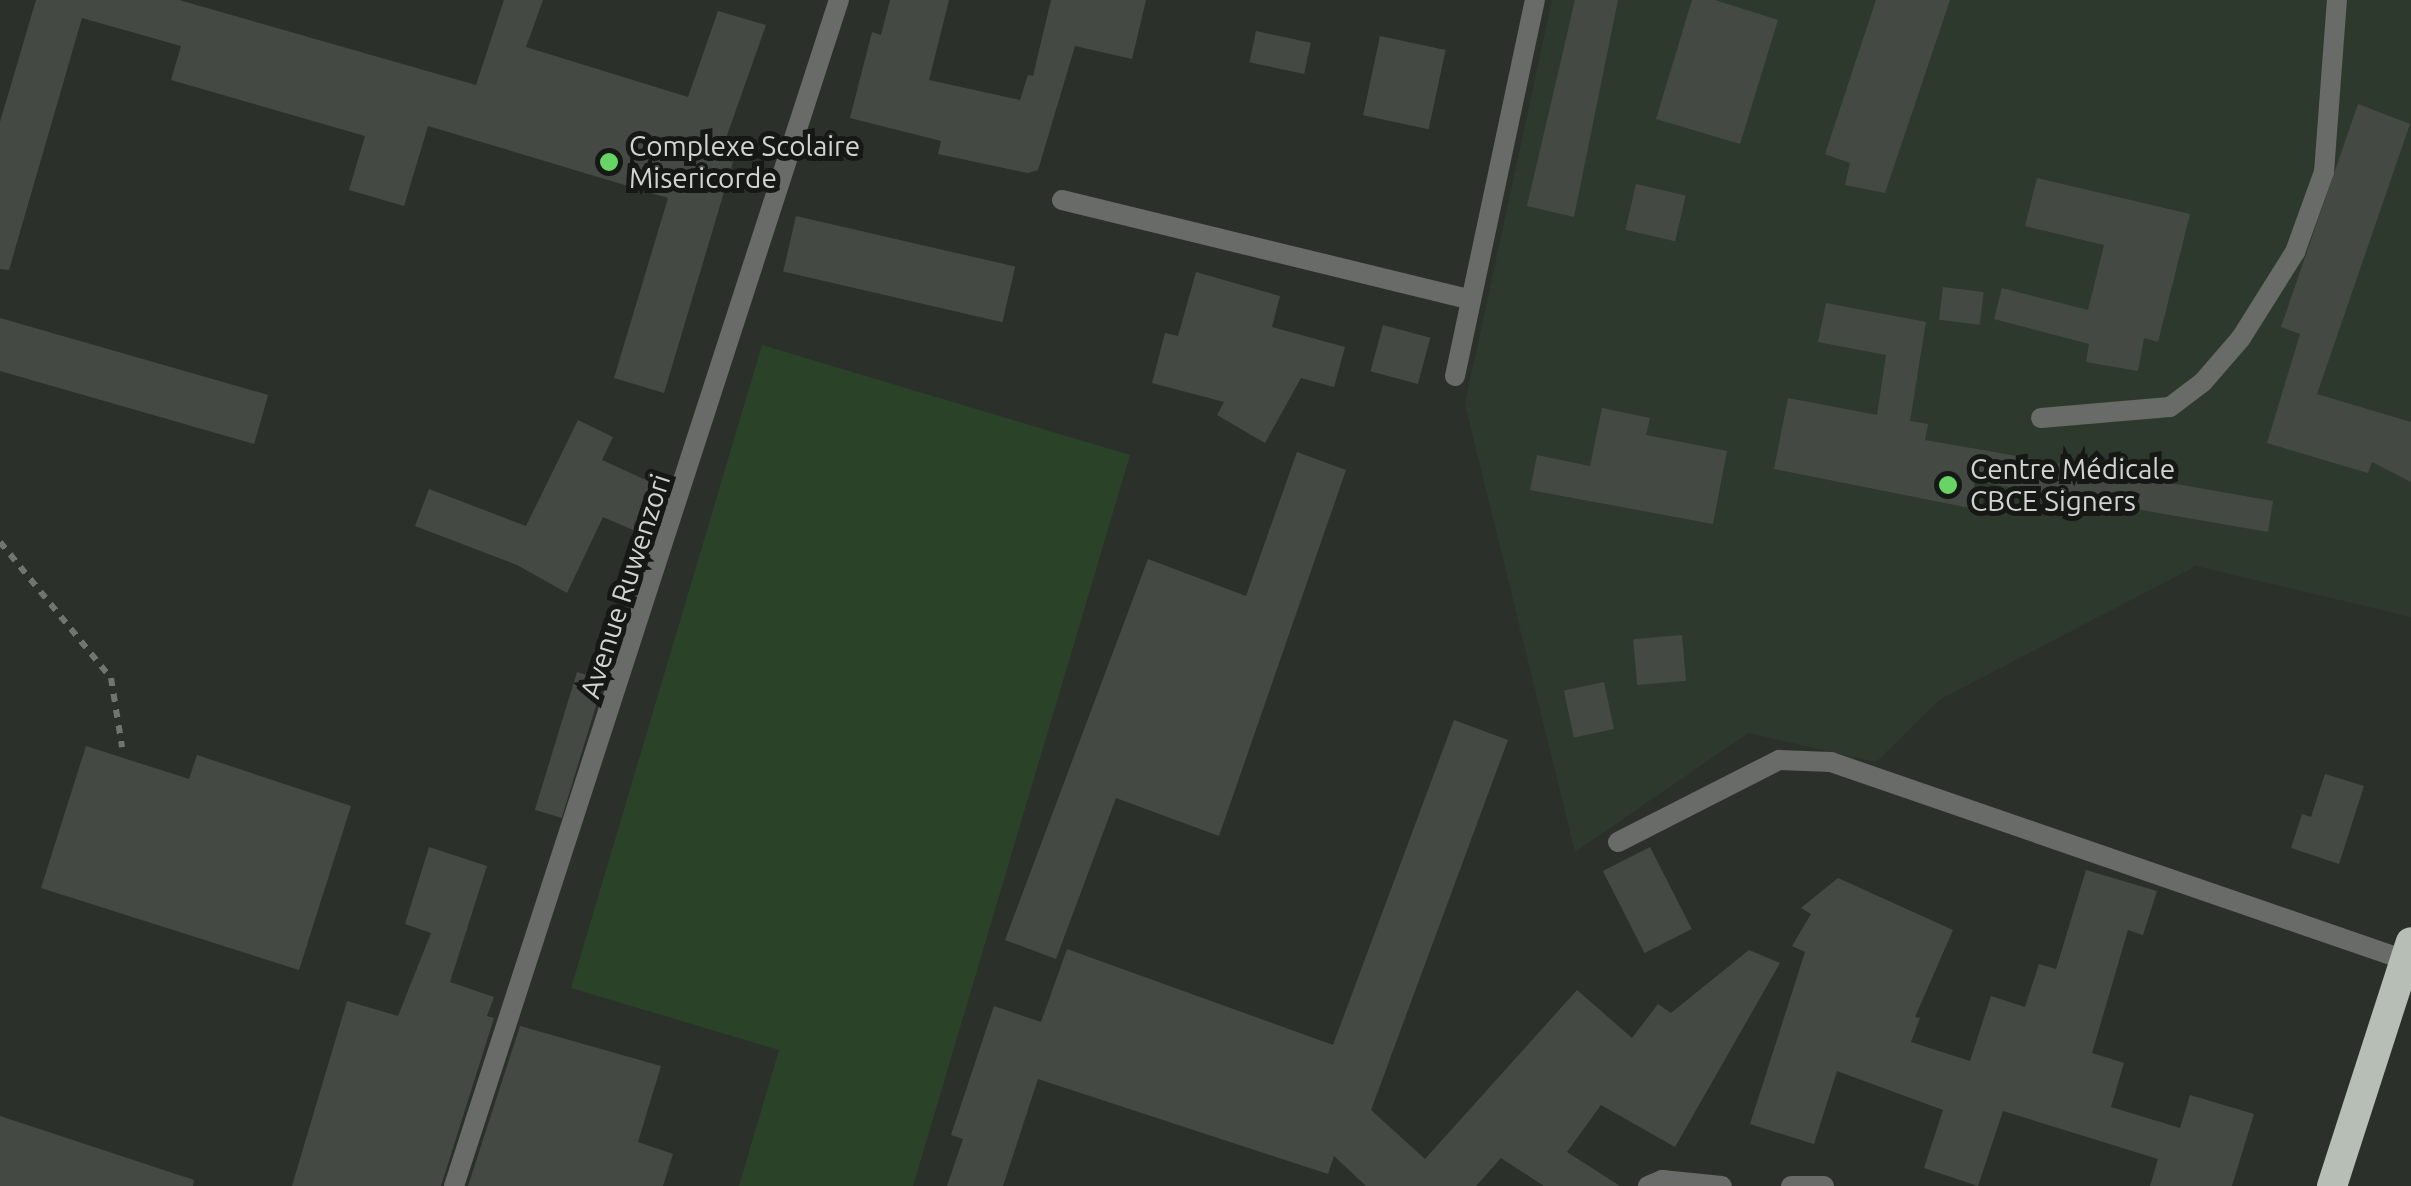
<!DOCTYPE html>
<meta charset="utf-8">
<style>
body{margin:0}
#map{position:relative;width:2411px;height:1186px;overflow:hidden;background:#2b312a;font-family:Ubuntu,sans-serif}
div>[style]{position:absolute}
.built>*{inset:0;background:#2e392d}
.green>*{inset:0;background:#294228}
.building>*{inset:0;background:#444a43;transform-origin:0 0}
.path>*{height:6px;margin-top:-3px;transform-origin:0;background:repeating-linear-gradient(90deg,#6f756f 0 8px,transparent 0 16px)}
.lane>*{height:20px;margin:-10px;padding:0 10px;transform-origin:10px;border-radius:10px;background:#686b67}
.street>*{height:20px;margin:-10px;padding:0 10px;transform-origin:10px;border-radius:10px;background:#686b67}
.highway>*{height:30px;margin:-15px;padding:0 15px;transform-origin:15px;border-radius:15px;background:#b6beb5}
.dots>*{width:28px;height:28px;translate:-50% -50%;box-sizing:border-box;border:5px solid #151815;border-radius:50%}
span{translate:-50% -50%;white-space:nowrap;text-align:center;line-height:1.15;-webkit-text-stroke:10px #151815;paint-order:stroke}
.poi-label{font-size:28px;color:#d0d4d0}
.left{translate:0 -50%;text-align:left}
.street-label{font-size:28px;color:#d0d4d0}
</style>
<div id="map">
<div class="built">
<div style="clip-path:polygon(1552px 0,2411px 0,2411px 617px,2196px 566px,1939px 700px,1876px 762px,1748px 733px,1575px 852px,1465px 404px)"></div>
</div>
<div class="green">
<div style="clip-path:polygon(762px 345px,1130px 455px,913px 1186px,739px 1186px,779px 1050px,571px 988px)"></div>
</div>
<div class="building">
<div style="clip-path:polygon(36px 0,179px 0,476px 85px,504px 0,543px 0,526px 47px,688px 97px,718px 11px,766px 25px,719px 158px,733px 162px,664px 393px,614px 378px,668px 198px,428px 126px,404px 206px,349px 190px,365px 136px,171px 80px,181px 46px,82px 18px,9px 270px,0 269px,0 122px)"></div>
<div style="clip-path:polygon(890px 0,949px 0,929px 80px,1020px 100px,1028px 75px,1033px 76px,1051px 0,1146px 0,1132px 59px,1075px 46px,1038px 170px,1028px 173px,938px 154px,941px 141px,850px 118px,872px 32px,881px 35px)"></div>
<div style="clip-path:polygon(1575px 0,1618px 0,1574px 217px,1527px 206px)"></div>
<div style="clip-path:polygon(1692px 0,1715px 0,1778px 20px,1740px 144px,1656px 119px)"></div>
<div style="clip-path:polygon(1876px 0,1950px 0,1885px 193px,1845px 185px,1850px 163px,1825px 154px)"></div>
<div style="left:1256px;top:31px;width:56px;height:32px;rotate:12deg"></div>
<div style="left:1380px;top:36px;width:67px;height:81px;rotate:12deg"></div>
<div style="clip-path:polygon(2358px 104px,2410px 124px,2317px 394px,2411px 422px,2411px 482px,2372px 462px,2368px 473px,2267px 443px,2300px 334px,2281px 327px)"></div>
<div style="clip-path:polygon(2037px 178px,2190px 214px,2158px 342px,2144px 338px,2138px 371px,2086px 362px,2089px 344px,1994px 319px,2002px 288px,2088px 310px,2104px 245px,2025px 226px)"></div>
<div style="left:1636px;top:184px;width:51px;height:47px;rotate:13deg"></div>
<div style="left:796px;top:216px;width:225px;height:57px;rotate:13deg"></div>
<div style="clip-path:polygon(1196px 272px,1280px 296px,1272px 327px,1345px 347px,1334px 387px,1301px 378px,1265px 443px,1217px 415px,1224px 402px,1152px 383px,1165px 333px,1178px 336px)"></div>
<div style="left:1943px;top:287px;width:41px;height:33px;rotate:7deg"></div>
<div style="clip-path:polygon(1826px 303px,1926px 322px,1910px 421px,1928px 424px,1925px 440px,2273px 501px,2268px 532px,1975px 481px,1970px 508px,1774px 469px,1788px 398px,1877px 415px,1886px 355px,1818px 342px)"></div>
<div style="left:0;top:318px;width:279px;height:51px;rotate:16deg"></div>
<div style="left:1383px;top:325px;width:49px;height:48px;rotate:15deg"></div>
<div style="clip-path:polygon(1602px 408px,1650px 418px,1646px 435px,1727px 451px,1713px 524px,1530px 490px,1537px 455px,1590px 466px)"></div>
<div style="clip-path:polygon(578px 420px,613px 437px,602px 460px,661px 487px,640px 533px,603px 517px,567px 593px,517px 565px,415px 526px,429px 489px,526px 526px)"></div>
<div style="clip-path:polygon(1297px 452px,1346px 470px,1219px 836px,1116px 798px,1056px 959px,1005px 940px,1148px 559px,1246px 596px)"></div>
<div style="left:1682px;top:635px;width:46px;height:49px;rotate:85deg"></div>
<div style="left:577px;top:672px;width:28px;height:144px;rotate:17deg"></div>
<div style="left:1604px;top:682px;width:48px;height:41px;rotate:78deg"></div>
<div style="clip-path:polygon(1454px 720px,1508px 740px,1371px 1110px,1425px 1159px,1577px 990px,1632px 1038px,1658px 1004px,1671px 1013px,1749px 950px,1780px 963px,1675px 1147px,1601px 1105px,1567px 1152px,1620px 1186px,1544px 1186px,1501px 1158px,1476px 1186px,1366px 1186px,1334px 1156px,1328px 1174px,1038px 1079px,1003px 1186px,947px 1186px,963px 1139px,951px 1135px,994px 1006px,1041px 1022px,1067px 949px,1333px 1045px)"></div>
<div style="clip-path:polygon(86px 746px,189px 779px,197px 755px,351px 806px,299px 970px,41px 888px)"></div>
<div style="clip-path:polygon(2325px 774px,2364px 786px,2339px 864px,2291px 848px,2302px 814px,2311px 817px)"></div>
<div style="clip-path:polygon(429px 847px,487px 866px,450px 982px,494px 997px,487px 1016px,494px 1018px,441px 1186px,292px 1186px,347px 1001px,398px 1016px,431px 933px,405px 924px)"></div>
<div style="left:1650px;top:847px;width:92px;height:53px;rotate:63deg"></div>
<div style="clip-path:polygon(2086px 870px,2157px 891px,2143px 935px,2128px 930px,2092px 1053px,2124px 1063px,2111px 1107px,2180px 1128px,2190px 1095px,2254px 1114px,2232px 1186px,2150px 1186px,2158px 1159px,2003px 1111px,1978px 1186px,1924px 1168px,1943px 1110px,1837px 1071px,1814px 1144px,1750px 1124px,1805px 952px,1792px 946px,1811px 914px,1801px 908px,1838px 878px,1953px 930px,1915px 1017px,1920px 1018px,1911px 1042px,1970px 1061px,1991px 996px,2025px 1007px,2039px 964px,2056px 969px)"></div>
<div style="clip-path:polygon(520px 1026px,661px 1066px,638px 1142px,673px 1154px,663px 1186px,468px 1186px)"></div>
<div style="clip-path:polygon(0 1116px,194px 1180px,193px 1186px,0 1186px)"></div>
</div>
<div class="path">
<div style="left:0;top:542px;width:176px;rotate:50.8deg"></div>
<div style="left:111px;top:678px;width:70px;rotate:80.9deg"></div>
</div>
<div class="lane">
<div style="left:1648px;top:1186px;width:15px;rotate:-23deg"></div>
<div style="left:1662px;top:1180px;width:60px;rotate:5.7deg"></div>
</div>
<div class="street">
<div style="left:1062px;top:200px;width:421px;rotate:13.7deg"></div>
<div style="left:1455px;top:376px;width:384px;rotate:-78deg"></div>
<div style="left:2041px;top:418px;width:129px;rotate:-4.9deg"></div>
<div style="left:2170px;top:407px;width:41px;rotate:-37.1deg"></div>
<div style="left:2203px;top:382px;width:58px;rotate:-49.2deg"></div>
<div style="left:2241px;top:338px;width:102px;rotate:-57.9deg"></div>
<div style="left:2295px;top:252px;width:85px;rotate:-70.1deg"></div>
<div style="left:2324px;top:172px;width:172px;rotate:-85.7deg"></div>
<div style="left:1618px;top:842px;width:181px;rotate:-27deg"></div>
<div style="left:1779px;top:760px;width:52px;rotate:2.2deg"></div>
<div style="left:1831px;top:762px;width:607px;rotate:19.03deg"></div>
<div style="left:454px;top:1186px;width:1247px;rotate:-72.02deg"></div>
<div style="left:1791px;top:1186px;width:33px"></div>
</div>
<div class="highway">
<div style="left:2332px;top:1186px;width:256px;rotate:-72.1deg"></div>
</div>
<div class="dots">
<div style="left:609px;top:162px;background:#67d465"></div>
<div style="left:1948px;top:485px;background:#67d465"></div>
</div>
<div class="poi-label">
<span class="left" style="left:629px;top:162px">Complexe Scolaire<br>Misericorde</span>
<span class="left" style="left:1970px;top:485px">Centre Médicale<br>CBCE Signers</span>
</div>
<div class="street-label">
<span style="left:625px;top:586px;rotate:-72deg">Avenue Ruwenzori</span>
</div>
</div>
